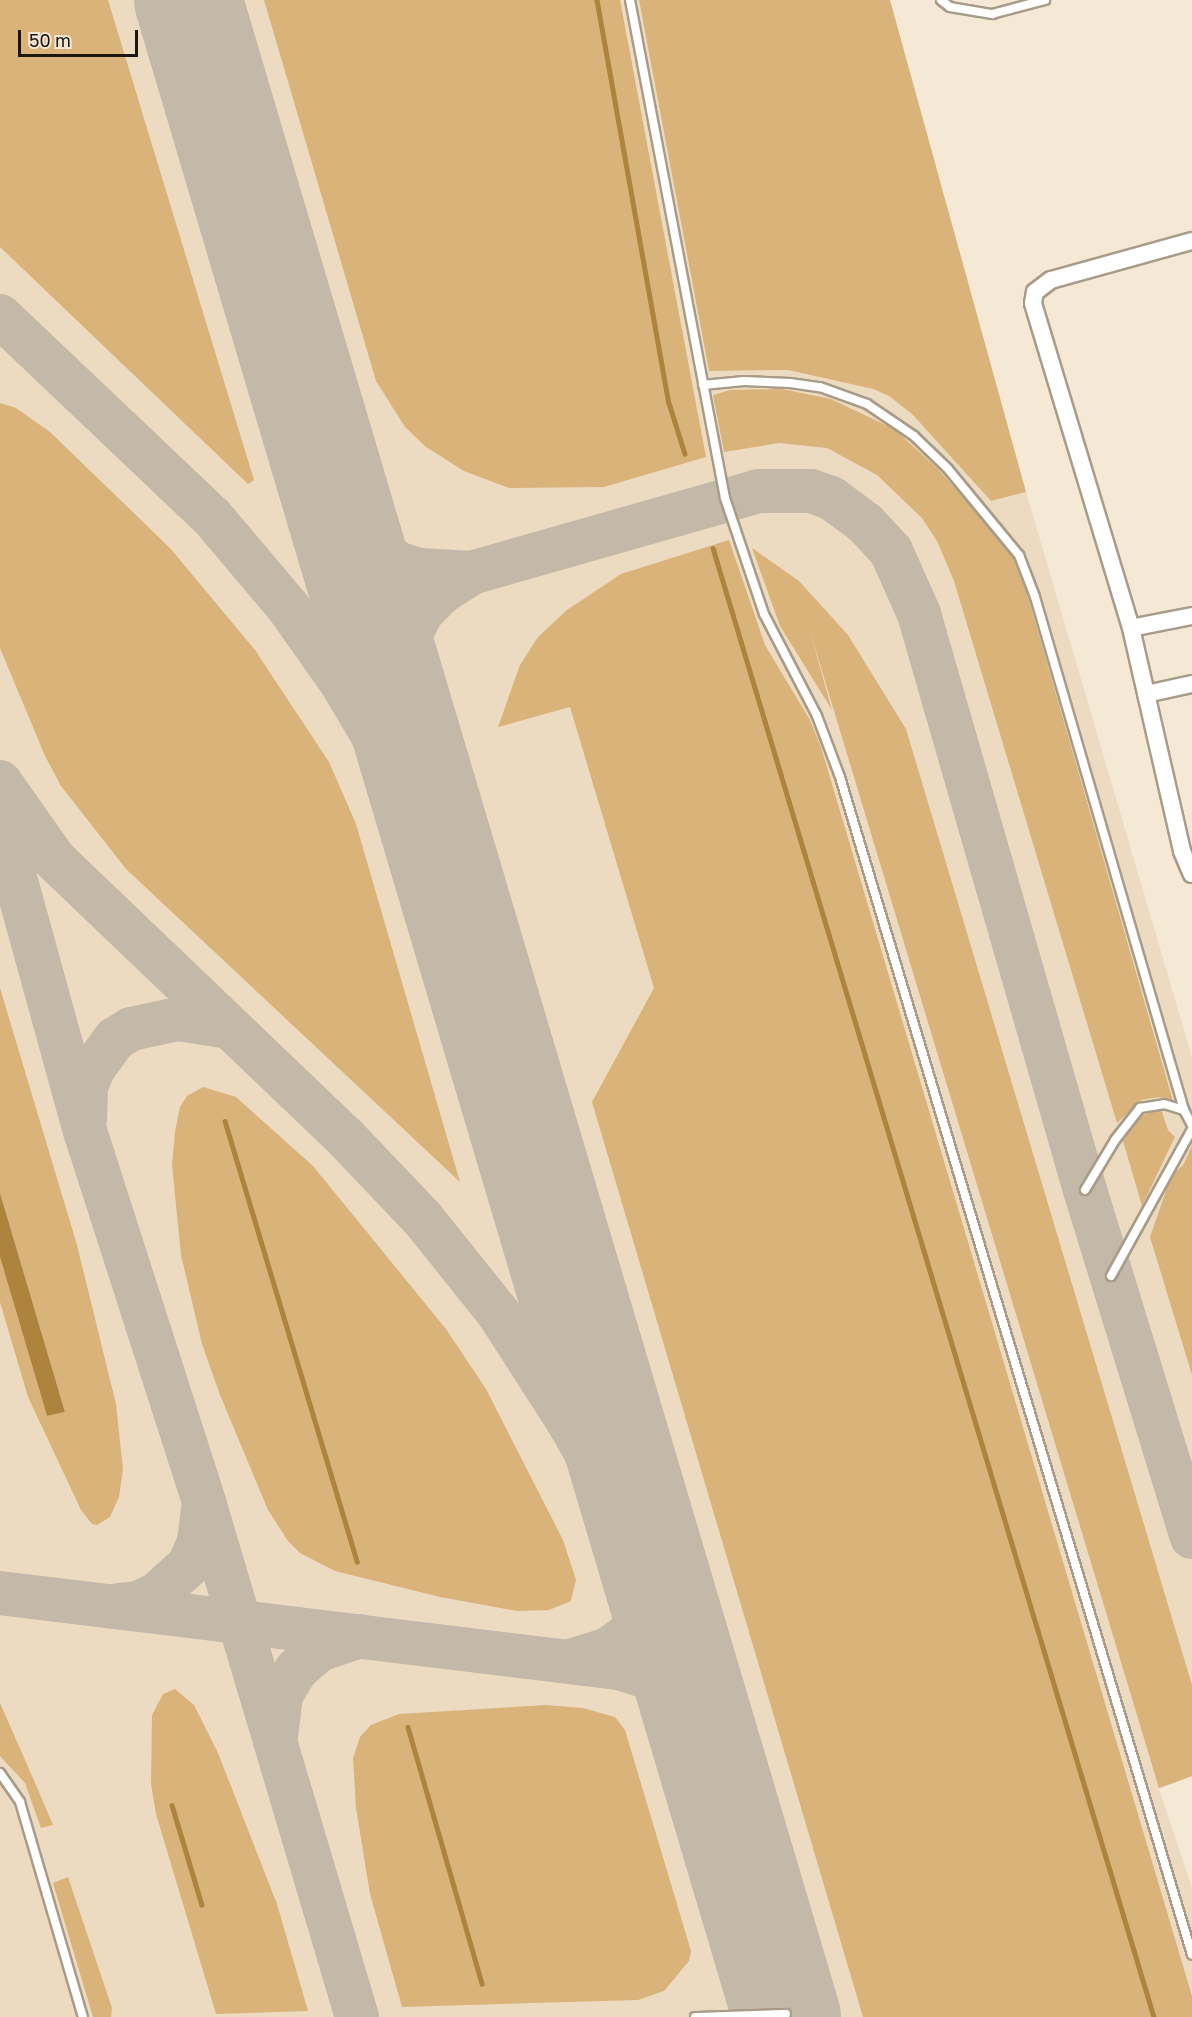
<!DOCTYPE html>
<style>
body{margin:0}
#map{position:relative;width:1192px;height:2017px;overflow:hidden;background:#f5e8d4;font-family:"Golos Text",sans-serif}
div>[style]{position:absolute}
.built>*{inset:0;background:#eddbc1}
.green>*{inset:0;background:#d9b379}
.water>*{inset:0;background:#ad833e}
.stream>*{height:4.5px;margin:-2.25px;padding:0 2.25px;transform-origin:2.25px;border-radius:2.25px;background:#ad833e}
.taxiway>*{height:44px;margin:-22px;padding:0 22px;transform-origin:22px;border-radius:22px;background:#c4b8a8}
.runway>*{height:108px;margin:-54px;padding:0 54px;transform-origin:54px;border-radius:54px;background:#c4b8a8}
.roads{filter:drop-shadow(2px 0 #a89c89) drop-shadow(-2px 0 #a89c89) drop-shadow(0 2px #a89c89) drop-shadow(0 -2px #a89c89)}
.service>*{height:8px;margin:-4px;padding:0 4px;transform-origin:4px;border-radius:4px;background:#fff}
.minor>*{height:16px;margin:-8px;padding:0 8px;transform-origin:8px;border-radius:8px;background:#fff}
span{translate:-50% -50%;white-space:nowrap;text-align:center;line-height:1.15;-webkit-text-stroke:6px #f5e8d4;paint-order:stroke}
.scale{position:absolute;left:18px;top:30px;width:120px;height:27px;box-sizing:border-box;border:3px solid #1b160f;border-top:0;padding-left:8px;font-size:18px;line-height:21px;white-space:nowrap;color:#1b160f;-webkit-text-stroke:4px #f5e8d4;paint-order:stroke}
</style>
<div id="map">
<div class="built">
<div style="clip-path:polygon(0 0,639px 0,709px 371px,788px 370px,873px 389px,889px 396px,912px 414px,991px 501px,1026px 492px,1192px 1057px,1192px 1776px,1159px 1789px,1192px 1888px,1192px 2017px,0 2017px)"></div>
</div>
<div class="green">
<div style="clip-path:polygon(0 0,108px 0,254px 480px,248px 484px,0 247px)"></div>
<div style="clip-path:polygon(264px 0,620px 0,706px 457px,604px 487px,509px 488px,464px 471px,426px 447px,405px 427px,376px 381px)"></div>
<div style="clip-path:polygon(639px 0,890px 0,1026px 492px,991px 501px,912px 414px,889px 396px,873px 389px,788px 370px,709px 371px)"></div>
<div style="clip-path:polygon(782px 389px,831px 399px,894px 429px,937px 468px,1001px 539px,1020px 569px,1173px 1101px,1160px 1097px,1141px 1100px,1117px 1123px,954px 581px,937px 541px,922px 518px,877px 475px,827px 448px,779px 443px,724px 452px,713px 395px,730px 390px)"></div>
<div style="clip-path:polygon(0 403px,16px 408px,50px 432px,170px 548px,255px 650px,329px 762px,356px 824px,460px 1182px,126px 869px,61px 786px,45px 756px,0 648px)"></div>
<div style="clip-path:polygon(729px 540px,765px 645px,810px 720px,821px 747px,1192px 1996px,1192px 2017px,863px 2017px,592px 1102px,654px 988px,570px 707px,498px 727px,520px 665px,538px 637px,567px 610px,621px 574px)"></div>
<div style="clip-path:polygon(752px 548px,799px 581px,848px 635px,906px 729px,1192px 1685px,1192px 1776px,1159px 1788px,809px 628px,832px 710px,780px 626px)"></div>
<div style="clip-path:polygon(0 988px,77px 1245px,116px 1404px,123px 1469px,119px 1497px,110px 1517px,97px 1525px,92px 1524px,81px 1510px,28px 1397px,0 1302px,0 1257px,47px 1416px,65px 1412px,0 1193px)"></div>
<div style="clip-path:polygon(203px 1087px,236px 1097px,313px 1166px,446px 1329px,486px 1389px,563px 1540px,576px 1580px,571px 1601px,549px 1610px,517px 1611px,440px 1597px,335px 1571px,300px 1553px,288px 1541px,268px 1510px,220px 1395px,202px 1344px,181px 1255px,172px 1165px,175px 1132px,180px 1107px,187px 1096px)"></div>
<div style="clip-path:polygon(1156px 1108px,1161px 1109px,1168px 1130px,1175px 1137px,1142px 1206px,1123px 1141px,1139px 1118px)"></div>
<div style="clip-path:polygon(1192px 1146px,1192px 1375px,1150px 1237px,1171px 1176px,1183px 1165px)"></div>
<div style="clip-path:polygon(175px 1689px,194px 1705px,218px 1753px,277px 1904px,308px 2011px,216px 2014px,156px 1814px,151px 1784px,152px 1715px,163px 1694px)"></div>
<div style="clip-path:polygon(0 1703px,36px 1785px,53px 1825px,41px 1828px,25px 1783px,0 1756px)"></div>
<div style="clip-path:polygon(546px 1705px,583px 1708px,615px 1717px,625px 1730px,691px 1951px,689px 1961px,664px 1991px,638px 2000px,402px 2007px,370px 1894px,356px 1808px,353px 1758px,360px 1737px,371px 1725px,399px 1714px)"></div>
<div style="clip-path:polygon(68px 1877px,112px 2008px,111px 2017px,93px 2017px,53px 1883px)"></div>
</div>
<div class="water">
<div style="clip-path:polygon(0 1193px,65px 1412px,47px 1416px,0 1257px)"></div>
</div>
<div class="stream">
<div style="left:597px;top:0;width:409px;rotate:79.9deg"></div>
<div style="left:669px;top:403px;width:53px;rotate:72.6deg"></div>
<div style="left:713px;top:548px;width:1534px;rotate:73.29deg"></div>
<div style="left:225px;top:1121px;width:460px;rotate:73.3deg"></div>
<div style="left:408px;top:1727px;width:267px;rotate:73.9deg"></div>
<div style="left:172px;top:1805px;width:104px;rotate:73.3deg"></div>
</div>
<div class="taxiway">
<div style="left:0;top:316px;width:292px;rotate:43.5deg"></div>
<div style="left:212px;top:517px;width:118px;rotate:49.8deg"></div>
<div style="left:288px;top:607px;width:92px;rotate:54.8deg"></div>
<div style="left:341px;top:682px;width:92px;rotate:59.3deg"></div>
<div style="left:388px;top:761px;width:95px;rotate:64.5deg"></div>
<div style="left:429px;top:847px;width:114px;rotate:67.9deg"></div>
<div style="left:324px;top:460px;width:69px;rotate:64.2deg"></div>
<div style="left:354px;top:522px;width:39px;rotate:48deg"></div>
<div style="left:380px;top:551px;width:23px;rotate:34deg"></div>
<div style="left:399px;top:564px;width:22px;rotate:16deg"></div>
<div style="left:420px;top:570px;width:51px;rotate:3.4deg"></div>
<div style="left:411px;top:753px;width:53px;rotate:-103deg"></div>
<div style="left:399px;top:701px;width:48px;rotate:-87.6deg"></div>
<div style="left:401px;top:653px;width:46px;rotate:-62.9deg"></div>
<div style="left:422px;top:612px;width:28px;rotate:-45deg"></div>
<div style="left:442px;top:592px;width:35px;rotate:-33deg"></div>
<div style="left:471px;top:573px;width:298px;rotate:-15.9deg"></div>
<div style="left:758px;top:491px;width:53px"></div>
<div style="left:811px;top:491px;width:21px;rotate:19deg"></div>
<div style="left:831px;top:498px;width:42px;rotate:36.3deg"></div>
<div style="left:865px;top:523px;width:38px;rotate:47deg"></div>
<div style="left:891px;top:551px;width:69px;rotate:66deg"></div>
<div style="left:919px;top:614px;width:599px;rotate:73.92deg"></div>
<div style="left:1085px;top:1190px;width:363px;rotate:72.9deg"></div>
<div style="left:0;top:782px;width:95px;rotate:54.8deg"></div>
<div style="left:55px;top:860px;width:400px;rotate:43.7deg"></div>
<div style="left:344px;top:1136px;width:115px;rotate:46.4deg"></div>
<div style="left:423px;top:1219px;width:122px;rotate:51.3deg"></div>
<div style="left:499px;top:1314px;width:130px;rotate:57.3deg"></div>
<div style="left:569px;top:1423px;width:67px;rotate:60.4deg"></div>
<div style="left:602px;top:1481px;width:116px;rotate:65.6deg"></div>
<div style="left:650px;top:1587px;width:107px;rotate:69.7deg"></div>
<div style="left:0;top:823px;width:320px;rotate:74.6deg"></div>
<div style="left:85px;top:1131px;width:390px;rotate:72.2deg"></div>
<div style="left:204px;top:1502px;width:537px;rotate:73.45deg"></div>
<div style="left:85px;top:1119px;width:32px;rotate:-88deg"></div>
<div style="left:86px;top:1087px;width:19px;rotate:-69deg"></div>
<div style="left:93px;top:1069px;width:37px;rotate:-54deg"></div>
<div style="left:115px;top:1039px;width:19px;rotate:-32deg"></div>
<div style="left:131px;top:1029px;width:48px;rotate:-12deg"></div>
<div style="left:178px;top:1019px;width:52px;rotate:8.9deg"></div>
<div style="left:0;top:1593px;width:624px;rotate:6.91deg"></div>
<div style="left:619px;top:1668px;width:43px;rotate:17.6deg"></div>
<div style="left:660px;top:1681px;width:24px;rotate:38deg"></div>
<div style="left:679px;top:1696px;width:35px;rotate:55deg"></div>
<div style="left:120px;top:1605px;width:18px;rotate:-6deg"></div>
<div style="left:138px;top:1603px;width:21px;rotate:-25deg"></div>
<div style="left:157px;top:1594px;width:43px;rotate:-42.2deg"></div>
<div style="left:189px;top:1565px;width:25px;rotate:-67deg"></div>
<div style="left:199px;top:1542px;width:38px;rotate:-83deg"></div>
<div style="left:570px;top:1661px;width:39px;rotate:-17deg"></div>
<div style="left:607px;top:1650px;width:26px;rotate:-36deg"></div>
<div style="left:628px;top:1635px;width:36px;rotate:-60deg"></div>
<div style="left:646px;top:1604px;width:33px;rotate:-83deg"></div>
<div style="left:276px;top:1736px;width:41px;rotate:-83deg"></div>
<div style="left:281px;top:1695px;width:29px;rotate:-59deg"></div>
<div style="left:296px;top:1670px;width:30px;rotate:-41deg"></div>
<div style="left:319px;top:1650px;width:43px;rotate:-18.9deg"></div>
</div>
<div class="runway">
<div style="left:188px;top:0;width:2104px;rotate:73.46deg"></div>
</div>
<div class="roads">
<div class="service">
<div style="left:630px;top:0;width:507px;rotate:79.2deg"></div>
<div style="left:725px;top:498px;width:122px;rotate:71.4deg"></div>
<div style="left:764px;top:614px;width:115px;rotate:62.5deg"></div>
<div style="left:817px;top:716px;width:65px;rotate:69.3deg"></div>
<div style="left:840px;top:777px;width:1229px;rotate:73.36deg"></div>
<div style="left:941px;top:0;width:11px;rotate:38deg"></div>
<div style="left:950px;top:7px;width:43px;rotate:9.5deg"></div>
<div style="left:992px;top:14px;width:55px;rotate:-14.8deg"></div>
<div style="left:703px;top:385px;width:41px;rotate:-5.6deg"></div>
<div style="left:744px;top:381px;width:46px;rotate:2.5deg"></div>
<div style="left:790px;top:383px;width:30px;rotate:8deg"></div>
<div style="left:820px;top:387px;width:50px;rotate:19.9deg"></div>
<div style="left:867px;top:404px;width:57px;rotate:34.2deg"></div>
<div style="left:914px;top:436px;width:47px;rotate:44.1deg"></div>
<div style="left:948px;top:469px;width:112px;rotate:50.5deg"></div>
<div style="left:1019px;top:555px;width:45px;rotate:69.1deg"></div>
<div style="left:1035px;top:597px;width:534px;rotate:73.8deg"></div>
<div style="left:1184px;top:1110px;width:17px;rotate:62deg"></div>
<div style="left:1085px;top:1190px;width:58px;rotate:-59deg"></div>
<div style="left:1115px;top:1140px;width:41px;rotate:-52deg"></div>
<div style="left:1140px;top:1108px;width:24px;rotate:-9deg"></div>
<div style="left:1164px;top:1104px;width:21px;rotate:17deg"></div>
<div style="left:1111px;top:1276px;width:168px;rotate:-61.1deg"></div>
<div style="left:0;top:1773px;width:35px;rotate:55deg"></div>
<div style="left:20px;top:1802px;width:224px;rotate:73.7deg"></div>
<div style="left:695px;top:2017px;width:91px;rotate:-1.9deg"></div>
</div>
<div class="minor">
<div style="left:1192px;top:616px;width:62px;rotate:168.9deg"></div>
<div style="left:1131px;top:628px;width:229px;rotate:77.1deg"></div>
<div style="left:1182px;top:851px;width:25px;rotate:67deg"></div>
<div style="left:1131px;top:628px;width:339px;rotate:-106.8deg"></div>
<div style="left:1033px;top:303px;width:11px;rotate:-80deg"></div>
<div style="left:1035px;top:292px;width:20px;rotate:-37deg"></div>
<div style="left:1051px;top:280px;width:146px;rotate:-15.5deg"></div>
<div style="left:1146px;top:694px;width:47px;rotate:-12.3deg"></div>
</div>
</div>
<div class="scale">50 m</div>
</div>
